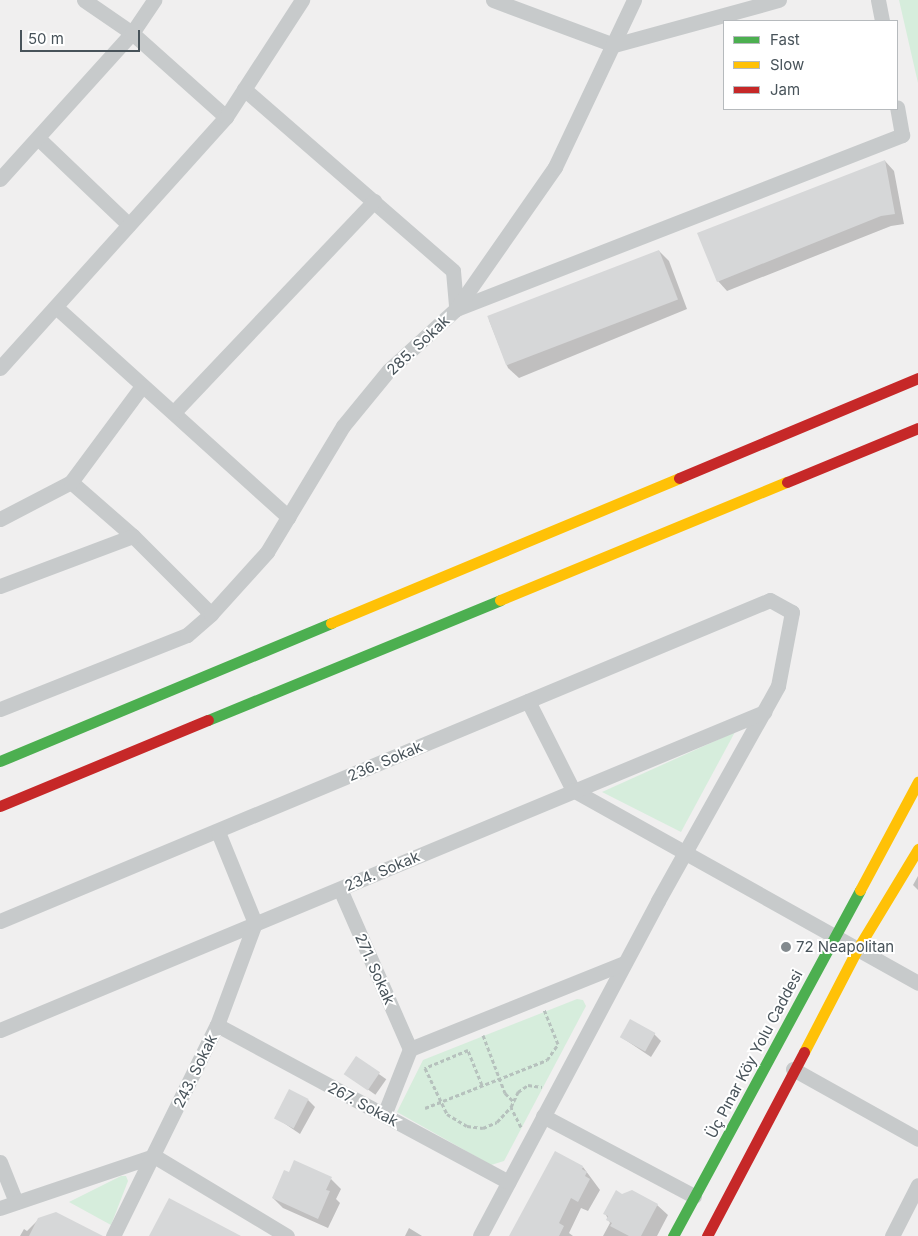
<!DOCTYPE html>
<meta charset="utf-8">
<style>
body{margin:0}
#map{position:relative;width:918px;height:1236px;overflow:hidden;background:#f0efef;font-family:Inter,sans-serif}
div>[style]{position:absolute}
.green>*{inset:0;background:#d6eddc}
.shadow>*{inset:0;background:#0003;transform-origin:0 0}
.building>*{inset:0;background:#d6d7d8;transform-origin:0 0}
.path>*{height:3px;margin-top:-1.5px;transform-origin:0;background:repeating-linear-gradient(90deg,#b6c1bd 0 4px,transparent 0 6.5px)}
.street>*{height:15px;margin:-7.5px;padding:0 7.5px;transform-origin:7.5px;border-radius:7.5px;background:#c7cacb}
.fast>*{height:11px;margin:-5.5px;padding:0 5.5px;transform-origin:5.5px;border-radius:5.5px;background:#4caf50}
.slow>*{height:11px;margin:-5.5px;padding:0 5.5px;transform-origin:5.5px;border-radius:5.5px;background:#ffc107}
.jam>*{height:11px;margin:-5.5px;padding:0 5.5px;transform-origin:5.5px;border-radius:5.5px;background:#c62828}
.dots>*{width:14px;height:14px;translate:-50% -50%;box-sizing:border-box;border:2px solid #fff;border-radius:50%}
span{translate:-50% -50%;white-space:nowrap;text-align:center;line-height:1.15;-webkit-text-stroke:4px #fff;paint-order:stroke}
.street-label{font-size:15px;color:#48535a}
.poi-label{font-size:15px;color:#48535a}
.left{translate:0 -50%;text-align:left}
.legend{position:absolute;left:723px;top:20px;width:175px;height:90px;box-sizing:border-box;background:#fff;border:1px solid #b6babd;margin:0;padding:6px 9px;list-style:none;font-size:15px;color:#48535a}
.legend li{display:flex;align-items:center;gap:10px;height:25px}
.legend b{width:25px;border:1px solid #b6babd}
.scale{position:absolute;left:20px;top:30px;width:120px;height:22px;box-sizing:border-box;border:2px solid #48535a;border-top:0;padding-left:6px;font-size:15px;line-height:18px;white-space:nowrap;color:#48535a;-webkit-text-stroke:4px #fff;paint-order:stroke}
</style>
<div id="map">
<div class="green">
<div style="clip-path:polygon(899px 0,918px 0,918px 83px)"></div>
<div style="clip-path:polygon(735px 732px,681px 832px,602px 792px)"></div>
<div style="clip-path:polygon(577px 999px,583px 1000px,586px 1006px,504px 1161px,491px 1165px,397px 1112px,423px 1060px)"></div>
<div style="clip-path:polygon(121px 1176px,126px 1176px,128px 1181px,111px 1225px,69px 1202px)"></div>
</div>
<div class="shadow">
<div style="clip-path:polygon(885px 161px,894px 171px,904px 224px,891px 226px,727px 291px,718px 281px)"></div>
<div style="clip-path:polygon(659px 251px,669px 261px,687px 309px,519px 378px,508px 368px,489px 320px)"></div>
<div style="clip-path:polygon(918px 876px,918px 890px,913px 885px)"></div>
<div style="clip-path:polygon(654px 1034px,661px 1041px,651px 1057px,621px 1037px)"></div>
<div style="left:356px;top:1058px;width:37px;height:19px;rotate:35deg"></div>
<div style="clip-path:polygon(308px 1100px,315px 1107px,300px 1134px,275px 1117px)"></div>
<div style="clip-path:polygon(583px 1167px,600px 1190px,588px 1211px,581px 1208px,569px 1233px,573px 1236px,511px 1236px)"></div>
<div style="clip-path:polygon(331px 1179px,341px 1189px,336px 1199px,340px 1203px,328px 1228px,283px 1208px,273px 1198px)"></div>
<div style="clip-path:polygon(657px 1205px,668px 1215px,657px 1236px,603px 1236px,610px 1223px,605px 1213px)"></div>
<div style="clip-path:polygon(39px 1219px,96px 1236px,20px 1236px,24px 1229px,27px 1231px)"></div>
<div style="clip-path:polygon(409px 1228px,422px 1236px,405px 1236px)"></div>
</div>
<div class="building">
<div style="clip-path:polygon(885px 160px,895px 214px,881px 216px,717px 282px,697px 233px)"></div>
<div style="left:659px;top:250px;width:53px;height:184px;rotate:69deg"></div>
<div style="left:630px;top:1019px;width:29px;height:21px;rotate:29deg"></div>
<div style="left:356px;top:1056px;width:29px;height:22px;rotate:34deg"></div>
<div style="left:289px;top:1089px;width:22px;height:33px;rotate:27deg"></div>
<div style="clip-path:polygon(555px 1151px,583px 1166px,582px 1169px,587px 1172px,585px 1176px,590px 1179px,578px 1202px,571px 1198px,559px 1223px,564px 1226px,559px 1236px,509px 1236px)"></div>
<div style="clip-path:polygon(294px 1160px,332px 1177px,326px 1190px,330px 1191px,318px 1219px,272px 1198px,284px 1170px,289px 1172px)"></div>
<div style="clip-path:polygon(616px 1190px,622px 1194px,632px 1190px,658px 1204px,641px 1236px,629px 1236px,610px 1226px,612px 1223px,606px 1220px,608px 1216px,603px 1214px)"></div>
<div style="clip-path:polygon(169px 1198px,241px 1236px,149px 1236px)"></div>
<div style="clip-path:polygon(56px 1212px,103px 1236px,29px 1236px,38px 1218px)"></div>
</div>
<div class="path">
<div style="left:483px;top:1035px;width:62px;rotate:69.2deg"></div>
<div style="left:505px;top:1093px;width:13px;rotate:45deg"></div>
<div style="left:482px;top:1085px;width:38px;rotate:-112deg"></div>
<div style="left:468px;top:1050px;width:47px;rotate:157.3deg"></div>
<div style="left:425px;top:1068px;width:51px;rotate:64.4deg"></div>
<div style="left:447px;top:1114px;width:23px;rotate:31deg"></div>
<div style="left:467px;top:1126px;width:16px;rotate:7deg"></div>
<div style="left:483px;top:1128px;width:15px;rotate:-23deg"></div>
<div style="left:497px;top:1122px;width:21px;rotate:-47deg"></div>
<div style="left:425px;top:1108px;width:131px;rotate:-21.5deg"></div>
<div style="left:547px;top:1060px;width:19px;rotate:-55deg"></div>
<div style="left:558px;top:1044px;width:38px;rotate:-112deg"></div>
<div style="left:521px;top:1127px;width:22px;rotate:-117deg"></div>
<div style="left:511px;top:1107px;width:17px;rotate:-65deg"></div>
<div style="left:518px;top:1092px;width:12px;rotate:-35deg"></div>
<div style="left:528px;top:1085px;width:14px;rotate:8deg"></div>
</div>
<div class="street">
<div style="left:84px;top:0;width:58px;rotate:34.5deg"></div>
<div style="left:132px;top:33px;width:126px;rotate:41.8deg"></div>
<div style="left:493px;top:0;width:129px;rotate:20.4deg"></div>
<div style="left:614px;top:45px;width:171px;rotate:-15.3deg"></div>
<div style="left:878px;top:0;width:21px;rotate:79deg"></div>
<div style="left:244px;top:89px;width:277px;rotate:41deg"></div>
<div style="left:453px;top:271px;width:38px;rotate:85deg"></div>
<div style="left:456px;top:309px;width:479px;rotate:-21.3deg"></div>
<div style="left:902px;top:135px;width:28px;rotate:-100deg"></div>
<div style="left:39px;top:139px;width:124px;rotate:43.7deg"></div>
<div style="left:0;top:179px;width:197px;rotate:-47.9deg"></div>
<div style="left:132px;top:33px;width:40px;rotate:-56deg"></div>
<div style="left:57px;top:308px;width:312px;rotate:42.1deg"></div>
<div style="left:0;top:368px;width:338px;rotate:-48deg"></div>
<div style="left:226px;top:117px;width:140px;rotate:-57deg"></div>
<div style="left:174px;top:412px;width:291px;rotate:-46.5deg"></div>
<div style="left:71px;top:482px;width:82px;rotate:41.1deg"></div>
<div style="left:133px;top:536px;width:110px;rotate:45deg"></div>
<div style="left:0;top:519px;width:80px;rotate:-27.5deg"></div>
<div style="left:71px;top:482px;width:119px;rotate:-53.5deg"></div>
<div style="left:0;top:586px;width:142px;rotate:-20.6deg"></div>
<div style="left:528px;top:701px;width:100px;rotate:63.2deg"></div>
<div style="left:573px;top:790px;width:395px;rotate:29.2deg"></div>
<div style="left:0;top:709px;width:201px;rotate:-21.6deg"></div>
<div style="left:187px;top:635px;width:32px;rotate:-41deg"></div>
<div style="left:211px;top:614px;width:84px;rotate:-47.9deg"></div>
<div style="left:267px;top:552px;width:147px;rotate:-58.9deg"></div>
<div style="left:343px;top:426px;width:72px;rotate:-50.6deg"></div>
<div style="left:389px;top:370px;width:91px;rotate:-42.3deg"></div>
<div style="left:456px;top:309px;width:173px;rotate:-55.1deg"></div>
<div style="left:555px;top:167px;width:185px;rotate:-64.7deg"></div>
<div style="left:340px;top:889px;width:175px;rotate:66.4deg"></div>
<div style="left:0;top:921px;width:834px;rotate:-22.63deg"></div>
<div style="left:770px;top:600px;width:25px;rotate:29deg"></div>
<div style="left:792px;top:612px;width:75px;rotate:100.7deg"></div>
<div style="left:778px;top:686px;width:246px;rotate:119.2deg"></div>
<div style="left:658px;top:901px;width:379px;rotate:118deg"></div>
<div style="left:217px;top:1025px;width:331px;rotate:28.3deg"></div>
<div style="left:0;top:1030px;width:828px;rotate:-22.6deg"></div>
<div style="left:793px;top:1069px;width:143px;rotate:29.2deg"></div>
<div style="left:384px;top:1115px;width:71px;rotate:-68.5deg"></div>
<div style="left:410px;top:1049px;width:231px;rotate:-21.9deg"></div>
<div style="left:543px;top:1116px;width:171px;rotate:27.9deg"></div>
<div style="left:154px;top:1156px;width:155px;rotate:31deg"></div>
<div style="left:0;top:1162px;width:43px;rotate:68.2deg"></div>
<div style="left:0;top:1208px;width:163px;rotate:-18.7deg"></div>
<div style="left:113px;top:1236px;width:235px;rotate:-63.8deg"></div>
<div style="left:217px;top:1025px;width:109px;rotate:-69.6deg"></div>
<div style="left:255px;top:923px;width:98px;rotate:-112.1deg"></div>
<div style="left:892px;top:1236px;width:57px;rotate:-63deg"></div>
</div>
<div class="fast">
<div style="left:208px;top:720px;width:316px;rotate:-22.3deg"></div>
<div style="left:0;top:761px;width:359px;rotate:-22.6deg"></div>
<div style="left:673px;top:1236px;width:393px;rotate:-61.6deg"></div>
</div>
<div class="slow">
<div style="left:500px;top:600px;width:310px;rotate:-22.4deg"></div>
<div style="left:331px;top:623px;width:377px;rotate:-22.6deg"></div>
<div style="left:860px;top:890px;width:123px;rotate:-61.8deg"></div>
<div style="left:804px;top:1052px;width:117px;rotate:-62.6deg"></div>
<div style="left:858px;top:948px;width:116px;rotate:-58.8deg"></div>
</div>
<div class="jam">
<div style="left:679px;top:478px;width:259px;rotate:-22.7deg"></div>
<div style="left:787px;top:482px;width:142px;rotate:-22.4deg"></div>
<div style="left:0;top:806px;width:225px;rotate:-22.5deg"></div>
<div style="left:707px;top:1236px;width:208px;rotate:-62.2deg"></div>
</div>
<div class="dots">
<div style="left:786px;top:947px;background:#838a8e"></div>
</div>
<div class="street-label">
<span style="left:418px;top:345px;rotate:-43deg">285. Sokak</span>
<span style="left:385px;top:761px;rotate:-23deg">236. Sokak</span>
<span style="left:382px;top:871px;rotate:-23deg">234. Sokak</span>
<span style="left:375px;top:969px;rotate:66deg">271. Sokak</span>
<span style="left:754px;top:1054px;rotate:-62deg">Üç Pınar Köy Yolu Caddesi</span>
<span style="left:195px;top:1071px;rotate:-64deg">243. Sokak</span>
<span style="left:363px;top:1104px;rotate:28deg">267. Sokak</span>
</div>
<div class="poi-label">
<span class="left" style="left:796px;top:947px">72 Neapolitan</span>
</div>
<ul class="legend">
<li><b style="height:6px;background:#4caf50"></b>Fast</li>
<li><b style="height:6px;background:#ffc107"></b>Slow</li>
<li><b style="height:6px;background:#c62828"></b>Jam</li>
</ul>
<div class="scale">50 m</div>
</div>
